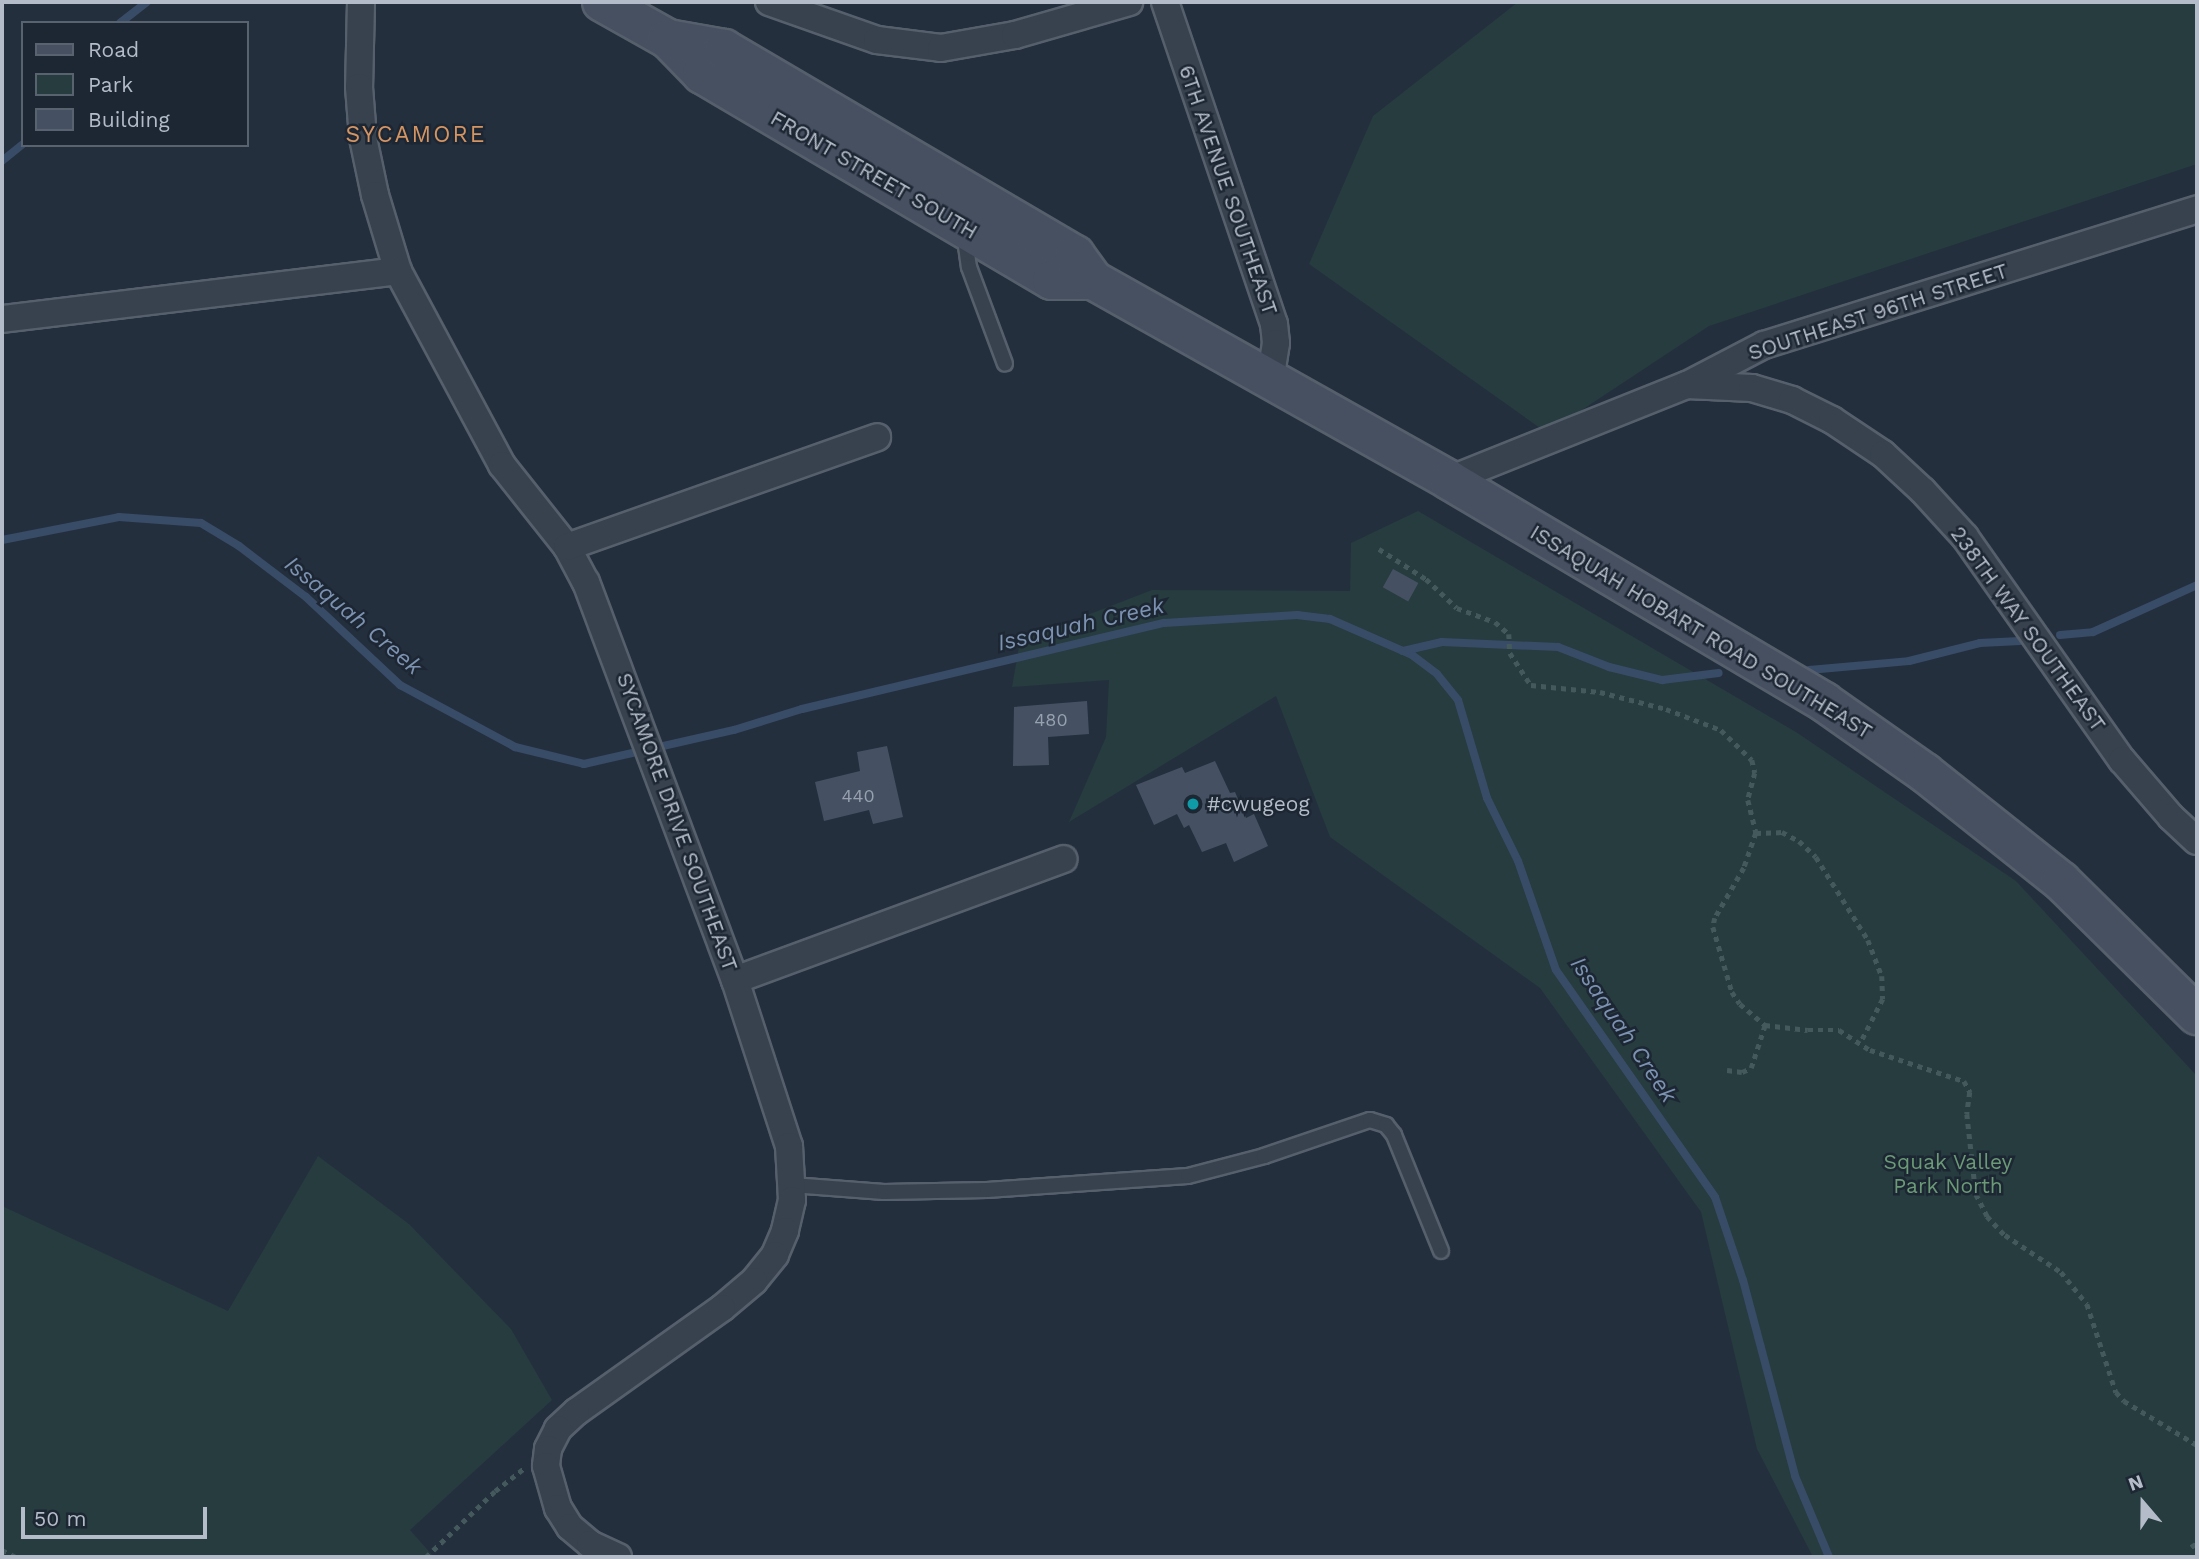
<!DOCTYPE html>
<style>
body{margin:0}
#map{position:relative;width:2199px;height:1559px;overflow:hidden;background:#242f3e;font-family:"Work Sans",sans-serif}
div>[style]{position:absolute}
.green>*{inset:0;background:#263c3f}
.stream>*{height:8px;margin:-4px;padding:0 4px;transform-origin:4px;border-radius:4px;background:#394c67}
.building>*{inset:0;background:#455162;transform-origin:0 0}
.path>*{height:4.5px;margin-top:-2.25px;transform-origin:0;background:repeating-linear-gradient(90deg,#44595c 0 5px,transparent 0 10px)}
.roads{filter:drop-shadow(2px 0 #565f6c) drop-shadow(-2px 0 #565f6c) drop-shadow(0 2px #565f6c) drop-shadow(0 -2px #565f6c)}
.service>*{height:14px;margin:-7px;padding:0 7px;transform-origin:7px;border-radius:7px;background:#38414e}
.minor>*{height:26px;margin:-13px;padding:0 13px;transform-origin:13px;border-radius:13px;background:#38414e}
.secondary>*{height:38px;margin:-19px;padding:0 19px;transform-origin:19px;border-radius:19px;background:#465061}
.dots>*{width:19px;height:19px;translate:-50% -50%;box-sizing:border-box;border:4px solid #1d2633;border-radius:50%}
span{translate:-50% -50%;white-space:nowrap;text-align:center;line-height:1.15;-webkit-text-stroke:5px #1d2633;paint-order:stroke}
.number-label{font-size:18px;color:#98a1af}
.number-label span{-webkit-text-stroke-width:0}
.street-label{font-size:21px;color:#b4bcc9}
.poi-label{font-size:21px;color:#b4bcc9}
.left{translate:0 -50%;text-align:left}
.park-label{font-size:21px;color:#6b9a76}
.neighbourhood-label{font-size:23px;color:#d59563;letter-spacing:2px}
.water-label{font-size:23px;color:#7c92b1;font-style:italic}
.frame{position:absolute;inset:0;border:4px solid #b4bcc9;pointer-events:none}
.legend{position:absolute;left:21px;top:21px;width:228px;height:126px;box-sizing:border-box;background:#1d2633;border:2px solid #59626f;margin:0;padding:9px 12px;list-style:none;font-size:21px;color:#b4bcc9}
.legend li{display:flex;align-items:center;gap:14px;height:35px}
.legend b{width:35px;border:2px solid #59626f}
.north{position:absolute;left:2108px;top:1468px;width:70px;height:70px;-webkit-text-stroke:5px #1d2633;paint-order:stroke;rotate:340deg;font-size:19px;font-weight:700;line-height:28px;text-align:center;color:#b4bcc9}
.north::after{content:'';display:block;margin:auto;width:24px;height:32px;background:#b4bcc9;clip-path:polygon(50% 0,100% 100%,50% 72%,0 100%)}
.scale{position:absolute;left:21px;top:1507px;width:186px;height:32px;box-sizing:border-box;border:4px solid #b4bcc9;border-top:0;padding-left:9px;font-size:21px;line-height:24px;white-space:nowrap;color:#b4bcc9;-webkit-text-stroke:5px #1d2633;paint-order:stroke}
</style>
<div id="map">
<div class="green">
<div style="clip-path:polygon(1518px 2px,2197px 2px,2197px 164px,1709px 326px,1547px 433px,1309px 264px,1373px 116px)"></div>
<div style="clip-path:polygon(1418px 511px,1796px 732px,2016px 881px,2197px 1076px,2197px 1557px,1813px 1557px,1757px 1449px,1701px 1212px,1540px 988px,1330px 837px,1276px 696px,1069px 822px,1106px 737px,1109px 680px,1012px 687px,1020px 641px,1152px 590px,1350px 591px,1351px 543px)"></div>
<div style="clip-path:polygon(318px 1156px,409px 1224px,511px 1329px,552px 1400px,410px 1530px,434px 1557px,2px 1557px,2px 1206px,228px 1311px)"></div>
</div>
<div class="stream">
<div style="left:120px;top:23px;width:34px;rotate:-38deg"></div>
<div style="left:2px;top:161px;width:27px;rotate:-39deg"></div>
<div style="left:2px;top:540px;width:119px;rotate:-11.1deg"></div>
<div style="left:119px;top:517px;width:82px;rotate:4.2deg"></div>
<div style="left:201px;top:523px;width:44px;rotate:31.2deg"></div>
<div style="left:239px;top:546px;width:84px;rotate:37.3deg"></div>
<div style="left:306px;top:597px;width:129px;rotate:43.1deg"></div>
<div style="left:400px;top:685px;width:131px;rotate:28.3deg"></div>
<div style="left:515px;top:747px;width:71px;rotate:13.8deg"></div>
<div style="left:584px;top:764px;width:154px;rotate:-12.8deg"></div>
<div style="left:734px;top:730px;width:71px;rotate:-17.2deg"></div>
<div style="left:802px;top:709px;width:372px;rotate:-13.4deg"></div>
<div style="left:1164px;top:623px;width:133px;rotate:-3.4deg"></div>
<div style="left:1297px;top:615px;width:33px;rotate:7deg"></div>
<div style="left:1330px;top:619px;width:90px;rotate:23.7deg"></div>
<div style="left:1412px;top:655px;width:31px;rotate:37deg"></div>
<div style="left:1437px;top:674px;width:33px;rotate:51deg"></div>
<div style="left:1458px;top:700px;width:102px;rotate:73.5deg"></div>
<div style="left:1487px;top:798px;width:70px;rotate:63.8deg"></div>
<div style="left:1518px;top:861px;width:115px;rotate:70.8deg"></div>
<div style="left:1556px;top:970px;width:277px;rotate:55deg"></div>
<div style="left:1715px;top:1197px;width:88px;rotate:71.4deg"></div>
<div style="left:1743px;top:1280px;width:203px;rotate:75.1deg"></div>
<div style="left:1795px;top:1476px;width:88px;rotate:67.2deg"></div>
<div style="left:2060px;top:635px;width:33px;rotate:-5deg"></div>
<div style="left:2093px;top:632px;width:114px;rotate:-24.3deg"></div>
<div style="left:1403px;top:651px;width:40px;rotate:-13deg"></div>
<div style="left:1442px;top:642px;width:116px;rotate:2.5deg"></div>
<div style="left:1558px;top:647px;width:55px;rotate:21.4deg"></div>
<div style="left:1609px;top:667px;width:55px;rotate:13.8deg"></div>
<div style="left:1662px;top:680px;width:57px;rotate:-7deg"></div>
<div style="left:1809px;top:670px;width:100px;rotate:-5.1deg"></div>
<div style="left:1909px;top:661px;width:73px;rotate:-14.2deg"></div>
<div style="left:1980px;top:643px;width:40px;rotate:-2.9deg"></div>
</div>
<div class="building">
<div style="left:1393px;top:569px;width:29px;height:21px;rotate:29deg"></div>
<div style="clip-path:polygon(1087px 701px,1089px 734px,1048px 737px,1049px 765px,1013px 766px,1014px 707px)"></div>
<div style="clip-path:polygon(887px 746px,903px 817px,873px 824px,869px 810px,824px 821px,815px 782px,860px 771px,857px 752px)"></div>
<div style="clip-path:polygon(1215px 761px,1230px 793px,1235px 792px,1246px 818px,1254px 814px,1268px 846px,1234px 862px,1226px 843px,1202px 852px,1189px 825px,1184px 828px,1177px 814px,1154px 825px,1136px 785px,1182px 767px,1185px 773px)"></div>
</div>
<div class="path">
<div style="left:1379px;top:549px;width:56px;rotate:32.6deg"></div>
<div style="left:1426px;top:579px;width:42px;rotate:43.1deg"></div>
<div style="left:1457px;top:608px;width:40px;rotate:20.2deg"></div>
<div style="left:1495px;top:622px;width:18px;rotate:41deg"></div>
<div style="left:1509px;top:634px;width:19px;rotate:87deg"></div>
<div style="left:1510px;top:653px;width:38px;rotate:57deg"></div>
<div style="left:1531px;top:685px;width:69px;rotate:5.8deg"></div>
<div style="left:1600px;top:692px;width:68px;rotate:14.4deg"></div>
<div style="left:1666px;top:709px;width:59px;rotate:20.9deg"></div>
<div style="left:1721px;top:730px;width:43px;rotate:44.1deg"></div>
<div style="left:1752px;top:760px;width:13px;rotate:77deg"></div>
<div style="left:1755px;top:773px;width:28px;rotate:105deg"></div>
<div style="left:1748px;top:800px;width:34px;rotate:76deg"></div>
<div style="left:1756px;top:833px;width:37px;rotate:109deg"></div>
<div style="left:1744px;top:868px;width:58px;rotate:120.1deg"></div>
<div style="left:1715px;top:918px;width:9px;rotate:103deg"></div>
<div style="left:1713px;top:927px;width:68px;rotate:73.7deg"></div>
<div style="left:1732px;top:992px;width:14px;rotate:56deg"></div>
<div style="left:1740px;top:1004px;width:33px;rotate:40deg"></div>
<div style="left:1765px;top:1025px;width:43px;rotate:6.6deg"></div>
<div style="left:1808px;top:1030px;width:31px"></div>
<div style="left:1839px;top:1030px;width:37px;rotate:33deg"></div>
<div style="left:1870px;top:1050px;width:99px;rotate:18.3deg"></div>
<div style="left:1964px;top:1081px;width:13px;rotate:61deg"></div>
<div style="left:1970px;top:1092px;width:22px;rotate:98deg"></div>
<div style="left:1967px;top:1114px;width:81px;rotate:83.6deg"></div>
<div style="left:1976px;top:1194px;width:25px;rotate:63deg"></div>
<div style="left:1987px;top:1216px;width:26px;rotate:47deg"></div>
<div style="left:2005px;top:1235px;width:67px;rotate:33.5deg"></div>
<div style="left:2061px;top:1272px;width:41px;rotate:50.9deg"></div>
<div style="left:2087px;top:1304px;width:93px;rotate:71.8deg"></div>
<div style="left:2116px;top:1392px;width:12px;rotate:48deg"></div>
<div style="left:2124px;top:1401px;width:85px;rotate:31.1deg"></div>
<div style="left:1756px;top:833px;width:26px;rotate:-2deg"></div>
<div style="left:1782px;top:832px;width:19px;rotate:28deg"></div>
<div style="left:1799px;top:841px;width:23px;rotate:43deg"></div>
<div style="left:1816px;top:857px;width:98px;rotate:57.9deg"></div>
<div style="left:1868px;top:940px;width:39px;rotate:69deg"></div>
<div style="left:1882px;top:976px;width:23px;rotate:88deg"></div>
<div style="left:1883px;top:999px;width:48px;rotate:117.1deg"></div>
<div style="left:1727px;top:1070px;width:15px;rotate:8deg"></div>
<div style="left:1742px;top:1072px;width:10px;rotate:-24deg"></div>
<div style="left:1751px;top:1068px;width:45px;rotate:-72deg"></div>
<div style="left:2191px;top:1547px;width:7px;rotate:-34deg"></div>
<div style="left:2px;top:1550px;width:16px;rotate:27deg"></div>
<div style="left:426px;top:1557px;width:95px;rotate:-43.7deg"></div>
<div style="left:495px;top:1491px;width:36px;rotate:-38deg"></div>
</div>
<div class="roads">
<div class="service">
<div style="left:964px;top:232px;width:35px;rotate:82deg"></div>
<div style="left:969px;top:267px;width:103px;rotate:69.6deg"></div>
<div style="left:792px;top:1185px;width:92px;rotate:4.4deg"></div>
<div style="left:884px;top:1192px;width:103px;rotate:-1.1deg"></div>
<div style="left:987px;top:1190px;width:201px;rotate:-4deg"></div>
<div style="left:1188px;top:1176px;width:79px;rotate:-14.7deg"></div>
<div style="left:1264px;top:1156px;width:112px;rotate:-18.8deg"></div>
<div style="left:1370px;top:1120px;width:17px;rotate:17deg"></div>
<div style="left:1386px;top:1125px;width:13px;rotate:51deg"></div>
<div style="left:1394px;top:1135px;width:125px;rotate:67.9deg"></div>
</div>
<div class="minor">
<div style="left:361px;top:2px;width:85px;rotate:91.3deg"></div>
<div style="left:359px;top:87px;width:51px;rotate:85.5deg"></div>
<div style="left:363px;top:138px;width:58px;rotate:78.1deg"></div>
<div style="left:375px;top:195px;width:79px;rotate:73.2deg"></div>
<div style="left:398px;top:271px;width:220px;rotate:61.8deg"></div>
<div style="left:502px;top:465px;width:105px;rotate:51.6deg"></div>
<div style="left:567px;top:547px;width:40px;rotate:62deg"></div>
<div style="left:586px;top:582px;width:425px;rotate:69.5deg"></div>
<div style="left:735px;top:980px;width:175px;rotate:72deg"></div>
<div style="left:789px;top:1146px;width:54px;rotate:86.8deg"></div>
<div style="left:792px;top:1200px;width:32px;rotate:103deg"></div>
<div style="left:785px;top:1231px;width:26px;rotate:113deg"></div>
<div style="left:775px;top:1255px;width:33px;rotate:129deg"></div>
<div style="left:754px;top:1281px;width:42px;rotate:139.8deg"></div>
<div style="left:722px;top:1308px;width:179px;rotate:144.5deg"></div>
<div style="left:576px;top:1412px;width:25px;rotate:137deg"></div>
<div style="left:558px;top:1429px;width:22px;rotate:117deg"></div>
<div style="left:548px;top:1449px;width:17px;rotate:97deg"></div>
<div style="left:546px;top:1466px;width:44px;rotate:74.1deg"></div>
<div style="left:558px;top:1508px;width:22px;rotate:58deg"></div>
<div style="left:570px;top:1527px;width:26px;rotate:40deg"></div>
<div style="left:590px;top:1544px;width:31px;rotate:25deg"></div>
<div style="left:769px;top:2px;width:114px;rotate:19.4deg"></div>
<div style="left:877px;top:40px;width:64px;rotate:7.1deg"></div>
<div style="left:941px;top:48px;width:75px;rotate:-10deg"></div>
<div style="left:1015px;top:35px;width:119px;rotate:-16.1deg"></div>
<div style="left:1165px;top:2px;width:340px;rotate:71.3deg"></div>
<div style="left:1274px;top:324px;width:19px;rotate:84deg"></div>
<div style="left:1276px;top:343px;width:38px;rotate:99deg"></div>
<div style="left:2px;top:319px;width:399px;rotate:-6.9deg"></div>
<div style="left:1687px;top:385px;width:65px;rotate:2.6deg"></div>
<div style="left:1752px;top:388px;width:42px;rotate:16.7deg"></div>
<div style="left:1792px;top:400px;width:45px;rotate:26.6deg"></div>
<div style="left:1832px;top:420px;width:61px;rotate:33.7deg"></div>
<div style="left:1883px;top:454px;width:54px;rotate:42.8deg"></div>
<div style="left:1923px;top:491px;width:62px;rotate:47.6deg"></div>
<div style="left:1965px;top:537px;width:273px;rotate:54.9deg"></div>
<div style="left:2122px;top:760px;width:75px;rotate:49.3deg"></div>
<div style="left:2171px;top:817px;width:35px;rotate:43deg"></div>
<div style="left:1449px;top:480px;width:256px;rotate:-21.8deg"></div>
<div style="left:1687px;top:385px;width:87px;rotate:-27.5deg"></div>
<div style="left:1764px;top:345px;width:454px;rotate:-17.4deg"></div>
<div style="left:567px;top:547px;width:329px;rotate:-19.5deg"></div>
<div style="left:735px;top:980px;width:350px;rotate:-20.2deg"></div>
</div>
<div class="secondary">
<div style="left:602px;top:2px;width:76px;rotate:29.3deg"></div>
<div style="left:668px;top:39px;width:49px;rotate:45.8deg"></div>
<div style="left:702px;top:74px;width:406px;rotate:30.5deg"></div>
<div style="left:1052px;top:280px;width:41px"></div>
<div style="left:668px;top:39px;width:57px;rotate:10.1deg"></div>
<div style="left:724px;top:49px;width:407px;rotate:30.4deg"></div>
<div style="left:1075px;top:255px;width:31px;rotate:54deg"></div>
<div style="left:1093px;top:280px;width:408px;rotate:29.3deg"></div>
<div style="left:1449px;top:480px;width:436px;rotate:30.6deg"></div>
<div style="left:1824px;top:702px;width:123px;rotate:35.1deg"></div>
<div style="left:1925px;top:773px;width:174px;rotate:38.5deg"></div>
<div style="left:2061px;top:881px;width:191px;rotate:44.6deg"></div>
</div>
</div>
<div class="dots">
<div style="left:1193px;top:804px;background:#0f9aa8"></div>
</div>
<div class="number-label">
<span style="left:1051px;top:720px">480</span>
<span style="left:858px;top:796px">440</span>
</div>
<div class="street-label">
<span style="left:874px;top:175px;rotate:30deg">FRONT STREET SOUTH</span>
<span style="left:1228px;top:190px;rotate:71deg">6TH AVENUE SOUTHEAST</span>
<span style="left:1878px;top:312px;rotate:-18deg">SOUTHEAST 96TH STREET</span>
<span style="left:2028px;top:629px;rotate:54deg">238TH WAY SOUTHEAST</span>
<span style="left:1701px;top:632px;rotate:31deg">ISSAQUAH HOBART ROAD SOUTHEAST</span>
<span style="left:677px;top:822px;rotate:70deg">SYCAMORE DRIVE SOUTHEAST</span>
</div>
<div class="poi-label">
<span class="left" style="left:1207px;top:804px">#cwugeog</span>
</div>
<div class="park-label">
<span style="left:1948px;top:1174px">Squak Valley<br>Park North</span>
</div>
<div class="neighbourhood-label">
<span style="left:416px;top:135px">SYCAMORE</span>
</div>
<div class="water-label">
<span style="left:353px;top:616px;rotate:40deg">Issaquah Creek</span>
<span style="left:1081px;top:625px;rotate:-13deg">Issaquah Creek</span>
<span style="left:1623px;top:1030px;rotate:56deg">Issaquah Creek</span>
</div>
<div class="frame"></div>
<ul class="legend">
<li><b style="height:9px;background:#465061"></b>Road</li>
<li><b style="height:19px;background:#263c3f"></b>Park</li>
<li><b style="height:19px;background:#455162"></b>Building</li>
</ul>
<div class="north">N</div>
<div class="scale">50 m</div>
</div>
